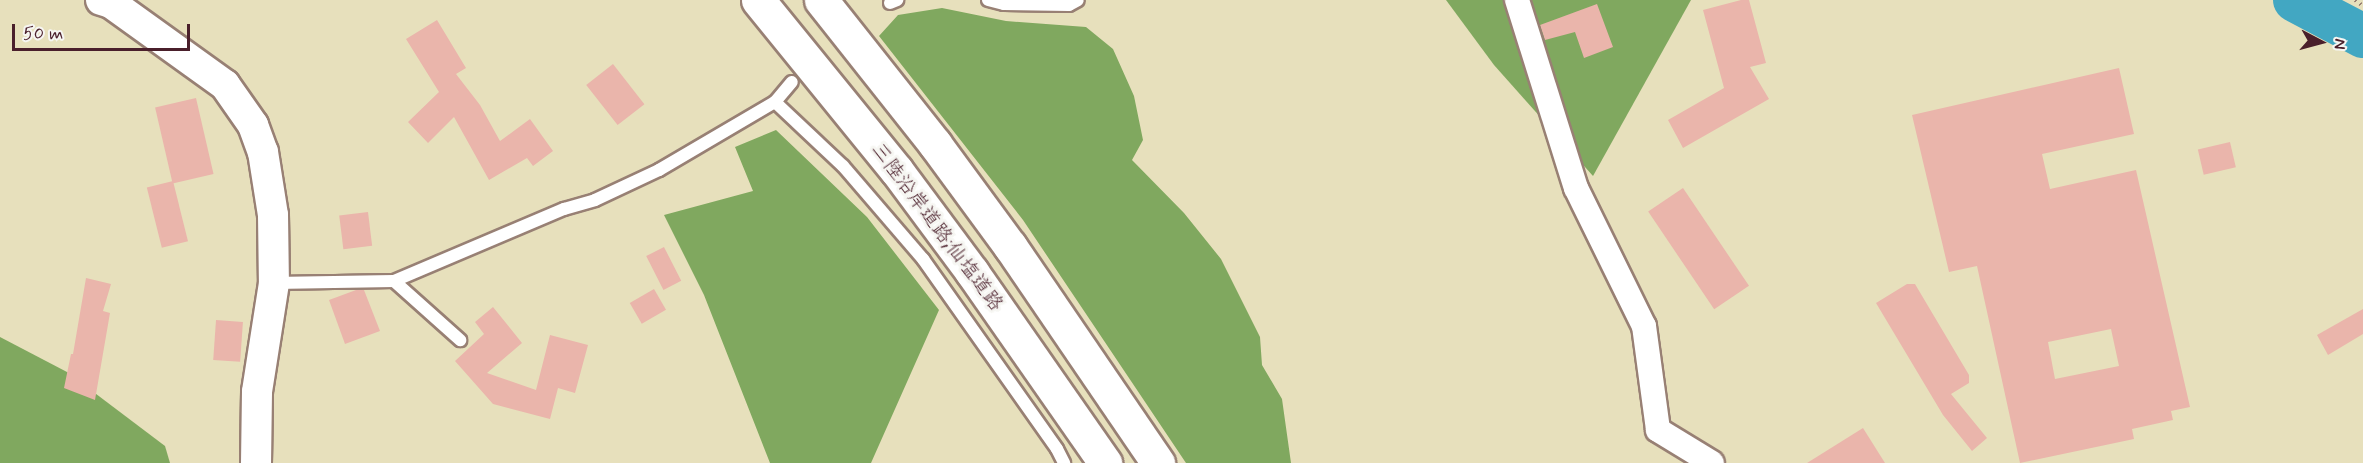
<!DOCTYPE html>
<meta charset="utf-8">
<style>
body{margin:0}
#map{position:relative;width:2363px;height:463px;overflow:hidden;background:#e7e0bc;font-family:Mynerve,"Klee One",sans-serif}
div>[style]{position:absolute}
.forest>*{inset:0;background:#80a85f}
.river>*{height:44px;margin:-22px;padding:0 22px;transform-origin:22px;border-radius:22px;background:#42a7c2}
.building>*{inset:0;background:#eab5ab;transform-origin:0 0}
.path>*{height:4px;margin-top:-2px;transform-origin:0;background:repeating-linear-gradient(90deg,#988074 0 1.5px,transparent 0 6px)}
.roads{filter:drop-shadow(2px 0 #988074) drop-shadow(-2px 0 #988074) drop-shadow(0 2px #988074) drop-shadow(0 -2px #988074)}
.service>*{height:12px;margin:-6px;padding:0 6px;transform-origin:6px;border-radius:6px;background:#fff}
.minor>*{height:24px;margin:-12px;padding:0 12px;transform-origin:12px;border-radius:12px;background:#fff}
.tertiary>*{height:30px;margin:-15px;padding:0 15px;transform-origin:15px;border-radius:15px;background:#fff}
.motorway>*{height:33px;margin:-16.5px;padding:0 16.5px;transform-origin:16.5px;border-radius:16.5px;background:#fff}
span{translate:-50% -50%;white-space:nowrap;text-align:center;line-height:1.15;-webkit-text-stroke:6px #f6f6f2;paint-order:stroke}
.street-label{font-size:20px;color:#4a1f2b}
.north{position:absolute;left:2291px;top:12px;width:60px;height:60px;-webkit-text-stroke:4px #f6f6f2;paint-order:stroke;rotate:96deg;font-size:16px;font-weight:700;line-height:24px;text-align:center;color:#4a1f2b}
.north::after{content:'';display:block;margin:auto;width:21px;height:27px;background:#4a1f2b;clip-path:polygon(50% 0,100% 100%,50% 72%,0 100%)}
.scale{position:absolute;left:12px;top:24px;width:178px;height:27px;box-sizing:border-box;border:3px solid #4a1f2b;border-top:0;padding-left:8px;font-size:18px;line-height:21px;white-space:nowrap;color:#4a1f2b;-webkit-text-stroke:4px #f6f6f2;paint-order:stroke}
</style>
<div id="map">
<div class="forest">
<i style="clip-path:polygon(1446px 0,1691px 0,1593px 176px,1494px 65px)"></i>
<i style="clip-path:polygon(942px 8px,1006px 21px,1086px 27px,1113px 49px,1134px 96px,1143px 140px,1132px 160px,1184px 213px,1221px 259px,1260px 337px,1262px 365px,1282px 399px,1291px 463px,1186px 463px,1023px 220px,879px 36px,898px 15px)"></i>
<i style="clip-path:polygon(776px 130px,867px 217px,939px 310px,871px 463px,770px 463px,704px 295px,664px 215px,753px 191px,735px 147px)"></i>
<i style="clip-path:polygon(0 337px,67px 372px,165px 446px,170px 463px,0 463px)"></i>
</div>
<div class="river">
<i style="left:2295px;top:0;width:77px;rotate:27.9deg"></i>
</div>
<div class="building">
<i style="clip-path:polygon(1741px 0,1749px 0,1766px 63px,1750px 67px,1769px 99px,1683px 148px,1668px 120px,1724px 88px,1703px 10px)"></i>
<i style="clip-path:polygon(1597px 4px,1613px 47px,1584px 58px,1575px 32px,1545px 40px,1540px 25px)"></i>
<i style="clip-path:polygon(437px 20px,466px 68px,456px 74px,480px 105px,500px 141px,530px 119px,553px 151px,533px 166px,527px 158px,489px 180px,454px 117px,428px 143px,408px 122px,439px 92px,406px 39px)"></i>
<i style="left:613px;top:64px;width:51px;height:34px;rotate:52deg"></i>
<i style="clip-path:polygon(evenodd,2119px 68px,2134px 134px,2042px 154px,2050px 189px,2136px 170px,2190px 407px,2171px 411px,2173px 420px,2132px 429px,2134px 439px,2020px 463px,1977px 266px,1949px 272px,1912px 115px,2119px 68px,2111px 329px,2119px 366px,2055px 379px,2048px 342px,2111px 329px)"></i>
<i style="left:196px;top:98px;width:78px;height:42px;rotate:77deg"></i>
<i style="left:2230px;top:142px;width:26px;height:33px;rotate:77deg"></i>
<i style="left:173px;top:181px;width:62px;height:27px;rotate:76deg"></i>
<i style="left:1683px;top:188px;width:118px;height:42px;rotate:56deg"></i>
<i style="left:368px;top:212px;width:34px;height:29px;rotate:83deg"></i>
<i style="left:664px;top:247px;width:38px;height:20px;rotate:63deg"></i>
<i style="clip-path:polygon(86px 278px,111px 284px,103px 311px,110px 313px,95px 400px,64px 388px,71px 354px,73px 354px)"></i>
<i style="clip-path:polygon(1907px 284px,1915px 284px,1969px 375px,1969px 383px,1951px 394px,1987px 438px,1972px 451px,1943px 415px,1876px 303px)"></i>
<i style="left:654px;top:289px;width:24px;height:28px;rotate:60deg"></i>
<i style="clip-path:polygon(356px 290px,364px 290px,380px 331px,345px 344px,329px 300px)"></i>
<i style="clip-path:polygon(493px 307px,522px 343px,487px 373px,536px 390px,550px 335px,588px 345px,575px 393px,558px 388px,550px 419px,493px 404px,455px 361px,484px 334px,475px 322px)"></i>
<i style="clip-path:polygon(2363px 309px,2363px 334px,2328px 355px,2317px 335px)"></i>
<i style="left:216px;top:320px;width:27px;height:40px;rotate:4deg"></i>
<i style="clip-path:polygon(1863px 428px,1885px 463px,1807px 463px)"></i>
</div>
<div class="path">
<i style="left:2355px;top:0;width:10px;rotate:37deg"></i>
</div>
<div class="roads">
<div class="service">
<i style="left:988px;top:0;width:16px;rotate:14deg"></i>
<i style="left:1004px;top:4px;width:65px;rotate:0.9deg"></i>
<i style="left:1069px;top:5px;width:10px;rotate:-29deg"></i>
<i style="left:890px;top:3px;width:8px;rotate:-23deg"></i>
<i style="left:775px;top:102px;width:93px;rotate:43.3deg"></i>
<i style="left:843px;top:166px;width:123px;rotate:49.3deg"></i>
<i style="left:923px;top:259px;width:232px;rotate:54.8deg"></i>
<i style="left:1057px;top:449px;width:16px;rotate:63deg"></i>
<i style="left:394px;top:281px;width:89px;rotate:41.8deg"></i>
<i style="left:274px;top:283px;width:120px;rotate:-1deg"></i>
<i style="left:394px;top:281px;width:185px;rotate:-23deg"></i>
<i style="left:564px;top:209px;width:32px;rotate:-16deg"></i>
<i style="left:595px;top:200px;width:71px;rotate:-25.1deg"></i>
<i style="left:659px;top:170px;width:134px;rotate:-30.4deg"></i>
<i style="left:775px;top:102px;width:26px;rotate:-50deg"></i>
</div>
<div class="minor">
<i style="left:1517px;top:0;width:197px;rotate:72.6deg"></i>
<i style="left:1576px;top:188px;width:154px;rotate:63.8deg"></i>
<i style="left:1644px;top:326px;width:105px;rotate:82.3deg"></i>
<i style="left:1658px;top:430px;width:63px;rotate:31.4deg"></i>
</div>
<div class="tertiary">
<i style="left:101px;top:0;width:10px;rotate:17deg"></i>
<i style="left:111px;top:3px;width:140px;rotate:35.7deg"></i>
<i style="left:225px;top:85px;width:49px;rotate:55deg"></i>
<i style="left:253px;top:125px;width:29px;rotate:70deg"></i>
<i style="left:263px;top:152px;width:64px;rotate:81deg"></i>
<i style="left:273px;top:215px;width:68px;rotate:89.2deg"></i>
<i style="left:274px;top:283px;width:110px;rotate:98.9deg"></i>
<i style="left:257px;top:392px;width:71px;rotate:90.8deg"></i>
</div>
<div class="motorway">
<i style="left:758px;top:0;width:220px;rotate:50.9deg"></i>
<i style="left:897px;top:171px;width:126px;rotate:53.4deg"></i>
<i style="left:972px;top:272px;width:233px;rotate:55.1deg"></i>
<i style="left:821px;top:0;width:184px;rotate:51.6deg"></i>
<i style="left:935px;top:144px;width:127px;rotate:53.7deg"></i>
<i style="left:1010px;top:246px;width:263px;rotate:55.7deg"></i>
</div>
</div>
<div class="street-label">
<span style="left:937px;top:227px;rotate:53deg">三陸沿岸道路;仙塩道路</span>
</div>
<div class="north">N</div>
<div class="scale">50 m</div>
</div>
